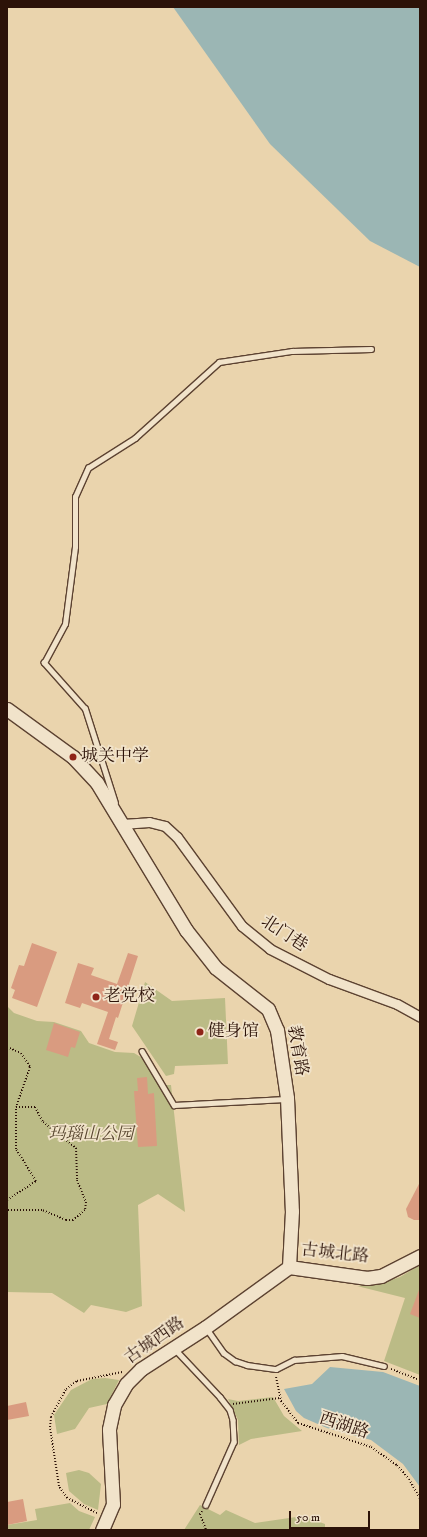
<!DOCTYPE html>
<meta charset="utf-8">
<style>
body{margin:0}
#map{position:relative;width:427px;height:1537px;overflow:hidden;background:#ead4ad;font-family:"IM FELL DW Pica","Noto Serif SC",serif}
div>[style]{position:absolute}
.green>*{inset:0;background:#bbbb86}
.water>*{inset:0;background:#9bb6b4}
.building>*{inset:0;background:#d99b80}
.path>*{height:2px;margin-top:-1px;transform-origin:0;background:repeating-linear-gradient(90deg,#2c1208 0 1px,transparent 0 3px)}
.roads{filter:drop-shadow(1px 0 #5c4231) drop-shadow(-1px 0 #5c4231) drop-shadow(0 1px #5c4231) drop-shadow(0 -1px #5c4231)}
.lane>*{height:4.5px;margin:-2.25px;padding:0 2.25px;transform-origin:2.25px;border-radius:2.25px;background:#f1e3ca}
.street>*{height:9px;margin:-4.5px;padding:0 4.5px;transform-origin:4.5px;border-radius:4.5px;background:#f1e3ca}
.secondary>*{height:13px;margin:-6.5px;padding:0 6.5px;transform-origin:6.5px;border-radius:6.5px;background:#f1e3ca}
.dots>*{width:11px;height:11px;translate:-50% -50%;box-sizing:border-box;border:2px solid #f1e3ca;border-radius:50%}
span{translate:-50% -50%;white-space:nowrap;text-align:center;line-height:1.15;-webkit-text-stroke:3.5px #f1e3ca;paint-order:stroke}
.poi-label{font-size:17px;color:#2c1208}
.left{translate:0 -50%;text-align:left}
.street-label{font-size:17px;color:#2c1208}
.park-label{font-size:17px;color:#57452e;font-style:italic}
.frame{position:absolute;inset:0;border:8px solid #2c1208;pointer-events:none}
.scale{position:absolute;left:289px;top:1511px;width:81px;height:18px;box-sizing:border-box;border:2px solid #2c1208;border-top:0;padding-left:5px;font-size:12px;line-height:14px;white-space:nowrap;color:#2c1208;-webkit-text-stroke:3px #f1e3ca;paint-order:stroke}
</style>
<div id="map">
<div class="green">
<i style="clip-path:polygon(145px 982px,172px 1001px,225px 998px,228px 1064px,175px 1066px,174px 1074px,166px 1076px,132px 1026px)"></i>
<i style="clip-path:polygon(7px 1006px,14px 1013px,37px 1021px,54px 1022px,81px 1031px,89px 1043px,115px 1052px,134px 1053px,144px 1059px,159px 1085px,171px 1085px,185px 1212px,158px 1194px,138px 1205px,142px 1306px,126px 1312px,91px 1305px,84px 1313px,52px 1293px,7px 1292px)"></i>
<i style="clip-path:polygon(420px 1265px,420px 1375px,384px 1361px,405px 1298px,357px 1286px,379px 1284px,400px 1277px)"></i>
<i style="clip-path:polygon(105px 1378px,119px 1380px,107px 1404px,89px 1408px,75px 1429px,57px 1434px,54px 1415px,71px 1390px,92px 1379px)"></i>
<i style="clip-path:polygon(273px 1397px,284px 1416px,302px 1431px,251px 1439px,239px 1445px,238px 1420px,228px 1399px,238px 1401px)"></i>
<i style="clip-path:polygon(79px 1470px,89px 1473px,101px 1484px,98px 1510px,84px 1504px,69px 1491px,66px 1473px)"></i>
<i style="clip-path:polygon(70px 1503px,79px 1511px,95px 1517px,89px 1530px,7px 1530px,7px 1525px,37px 1520px,35px 1509px)"></i>
<i style="clip-path:polygon(200px 1505px,220px 1515px,226px 1510px,255px 1523px,303px 1516px,325px 1524px,325px 1530px,184px 1530px)"></i>
</div>
<div class="water">
<i style="clip-path:polygon(173px 7px,420px 7px,420px 267px,370px 241px,270px 144px)"></i>
<i style="clip-path:polygon(330px 1367px,383px 1372px,420px 1386px,420px 1487px,403px 1464px,371px 1440px,327px 1428px,304px 1418px,296px 1411px,284px 1389px,312px 1384px)"></i>
</div>
<div class="building">
<i style="clip-path:polygon(32px 943px,57px 952px,37px 1007px,12px 998px,15px 990px,11px 988px,19px 965px,24px 966px)"></i>
<i style="clip-path:polygon(128px 953px,138px 956px,118px 1018px,116px 1017px,109px 1039px,118px 1042px,115px 1050px,97px 1044px,108px 1012px,82px 1003px,80px 1008px,65px 1003px,78px 963px,94px 968px,91px 975px,117px 984px)"></i>
<i style="clip-path:polygon(54px 1023px,80px 1032px,75px 1048px,71px 1047px,68px 1057px,46px 1050px)"></i>
<i style="clip-path:polygon(147px 1077px,148px 1094px,154px 1093px,157px 1146px,138px 1147px,134px 1091px,138px 1091px,137px 1078px)"></i>
<i style="clip-path:polygon(420px 1182px,420px 1220px,414px 1220px,408px 1217px,406px 1209px)"></i>
<i style="clip-path:polygon(419px 1290px,420px 1290px,420px 1318px,410px 1314px)"></i>
<i style="clip-path:polygon(26px 1402px,29px 1416px,7px 1420px,7px 1406px)"></i>
<i style="clip-path:polygon(23px 1499px,27px 1521px,7px 1525px,7px 1502px)"></i>
</div>
<div class="path">
<i style="left:7px;top:1047px;width:15px;rotate:23deg"></i>
<i style="left:21px;top:1053px;width:17px;rotate:57deg"></i>
<i style="left:30px;top:1067px;width:42px;rotate:109.3deg"></i>
<i style="left:16px;top:1107px;width:19px"></i>
<i style="left:35px;top:1107px;width:17px;rotate:62deg"></i>
<i style="left:43px;top:1122px;width:42px;rotate:38.2deg"></i>
<i style="left:76px;top:1148px;width:32px;rotate:88deg"></i>
<i style="left:77px;top:1180px;width:24px;rotate:68deg"></i>
<i style="left:86px;top:1202px;width:8px;rotate:97deg"></i>
<i style="left:85px;top:1210px;width:16px;rotate:140deg"></i>
<i style="left:73px;top:1220px;width:7px;rotate:180deg"></i>
<i style="left:66px;top:1220px;width:26px;rotate:-157deg"></i>
<i style="left:42px;top:1210px;width:35px;rotate:180deg"></i>
<i style="left:7px;top:1200px;width:35px;rotate:-33deg"></i>
<i style="left:36px;top:1181px;width:38px;rotate:-122deg"></i>
<i style="left:16px;top:1149px;width:42px;rotate:-90deg"></i>
<i style="left:391px;top:1369px;width:31px;rotate:21deg"></i>
<i style="left:276px;top:1377px;width:25px;rotate:78deg"></i>
<i style="left:281px;top:1401px;width:28px;rotate:52deg"></i>
<i style="left:298px;top:1423px;width:77px;rotate:18.2deg"></i>
<i style="left:371px;top:1447px;width:32px;rotate:35deg"></i>
<i style="left:397px;top:1465px;width:18px;rotate:49deg"></i>
<i style="left:409px;top:1479px;width:23px;rotate:61deg"></i>
<i style="left:233px;top:1404px;width:47px;rotate:-7.3deg"></i>
<i style="left:202px;top:1511px;width:4px;rotate:124deg"></i>
<i style="left:200px;top:1514px;width:17px;rotate:69deg"></i>
<i style="left:97px;top:1513px;width:34px;rotate:-153deg"></i>
<i style="left:67px;top:1498px;width:14px;rotate:-124deg"></i>
<i style="left:59px;top:1486px;width:60px;rotate:-98.7deg"></i>
<i style="left:50px;top:1427px;width:10px;rotate:-84deg"></i>
<i style="left:51px;top:1417px;width:32px;rotate:-62deg"></i>
<i style="left:66px;top:1389px;width:14px;rotate:-36deg"></i>
<i style="left:77px;top:1381px;width:46px;rotate:-11.3deg"></i>
</div>
<div class="roads">
<div class="lane">
<i style="left:115px;top:803px;width:99px;rotate:-107.7deg"></i>
<i style="left:85px;top:709px;width:62px;rotate:-131.7deg"></i>
<i style="left:44px;top:663px;width:44px;rotate:-61.7deg"></i>
<i style="left:65px;top:624px;width:78px;rotate:-82.6deg"></i>
<i style="left:75px;top:547px;width:50px;rotate:-90deg"></i>
<i style="left:75px;top:497px;width:32px;rotate:-66deg"></i>
<i style="left:88px;top:468px;width:56px;rotate:-32.6deg"></i>
<i style="left:135px;top:438px;width:113px;rotate:-42.1deg"></i>
<i style="left:219px;top:362px;width:74px;rotate:-8.6deg"></i>
<i style="left:292px;top:351px;width:79px;rotate:-1.5deg"></i>
<i style="left:142px;top:1051px;width:63px;rotate:59.3deg"></i>
<i style="left:174px;top:1105px;width:111px;rotate:-3.1deg"></i>
<i style="left:207px;top:1329px;width:29px;rotate:55deg"></i>
<i style="left:224px;top:1353px;width:14px;rotate:36deg"></i>
<i style="left:235px;top:1361px;width:13px;rotate:18deg"></i>
<i style="left:247px;top:1365px;width:29px;rotate:8deg"></i>
<i style="left:276px;top:1369px;width:20px;rotate:-27deg"></i>
<i style="left:294px;top:1360px;width:48px;rotate:-4.8deg"></i>
<i style="left:342px;top:1356px;width:43px;rotate:13.4deg"></i>
<i style="left:175px;top:1349px;width:66px;rotate:46.8deg"></i>
<i style="left:220px;top:1397px;width:16px;rotate:52deg"></i>
<i style="left:230px;top:1410px;width:10px;rotate:73deg"></i>
<i style="left:233px;top:1420px;width:22px;rotate:87deg"></i>
<i style="left:234px;top:1442px;width:69px;rotate:114deg"></i>
</div>
<div class="street">
<i style="left:122px;top:824px;width:27px;rotate:-4deg"></i>
<i style="left:149px;top:822px;width:16px;rotate:14deg"></i>
<i style="left:165px;top:826px;width:16px;rotate:43deg"></i>
<i style="left:177px;top:837px;width:110px;rotate:53.9deg"></i>
<i style="left:242px;top:926px;width:36px;rotate:39deg"></i>
<i style="left:270px;top:949px;width:66px;rotate:27deg"></i>
<i style="left:329px;top:979px;width:72px;rotate:20.2deg"></i>
<i style="left:397px;top:1004px;width:26px;rotate:29deg"></i>
</div>
<div class="secondary">
<i style="left:7px;top:709px;width:82px;rotate:36deg"></i>
<i style="left:73px;top:757px;width:35px;rotate:47deg"></i>
<i style="left:97px;top:783px;width:172px;rotate:58.8deg"></i>
<i style="left:186px;top:930px;width:48px;rotate:51.7deg"></i>
<i style="left:216px;top:968px;width:66px;rotate:38.3deg"></i>
<i style="left:268px;top:1009px;width:23px;rotate:67deg"></i>
<i style="left:277px;top:1030px;width:69px;rotate:81.6deg"></i>
<i style="left:287px;top:1098px;width:113px;rotate:87.5deg"></i>
<i style="left:292px;top:1211px;width:56px;rotate:93.1deg"></i>
<i style="left:289px;top:1267px;width:79px;rotate:8deg"></i>
<i style="left:367px;top:1278px;width:14px;rotate:-8deg"></i>
<i style="left:381px;top:1276px;width:44px;rotate:-27.1deg"></i>
<i style="left:102px;top:1530px;width:28px;rotate:-67deg"></i>
<i style="left:113px;top:1504px;width:75px;rotate:-93.1deg"></i>
<i style="left:109px;top:1429px;width:25px;rotate:-78deg"></i>
<i style="left:114px;top:1405px;width:24px;rotate:-60deg"></i>
<i style="left:126px;top:1384px;width:21px;rotate:-45deg"></i>
<i style="left:141px;top:1369px;width:77px;rotate:-32.9deg"></i>
<i style="left:206px;top:1327px;width:102px;rotate:-35.9deg"></i>
</div>
</div>
<div class="dots">
<i style="left:73px;top:757px;background:#8f2418"></i>
<i style="left:96px;top:997px;background:#8f2418"></i>
<i style="left:200px;top:1032px;background:#8f2418"></i>
</div>
<div class="poi-label">
<span class="left" style="left:81px;top:757px">城关中学</span>
<span class="left" style="left:104px;top:997px">老党校</span>
<span class="left" style="left:208px;top:1032px">健身馆</span>
</div>
<div class="street-label">
<span style="left:284px;top:934px;rotate:33deg">北门巷</span>
<span style="left:297px;top:1051px;rotate:80deg">教育路</span>
<span style="left:335px;top:1254px;rotate:6deg">古城北路</span>
<span style="left:155px;top:1341px;rotate:-35deg">古城西路</span>
<span style="left:344px;top:1426px;rotate:18deg">西湖路</span>
</div>
<div class="park-label">
<span style="left:91px;top:1135px">玛瑙山公园</span>
</div>
<div class="frame"></div>
<div class="scale">50 m</div>
</div>
